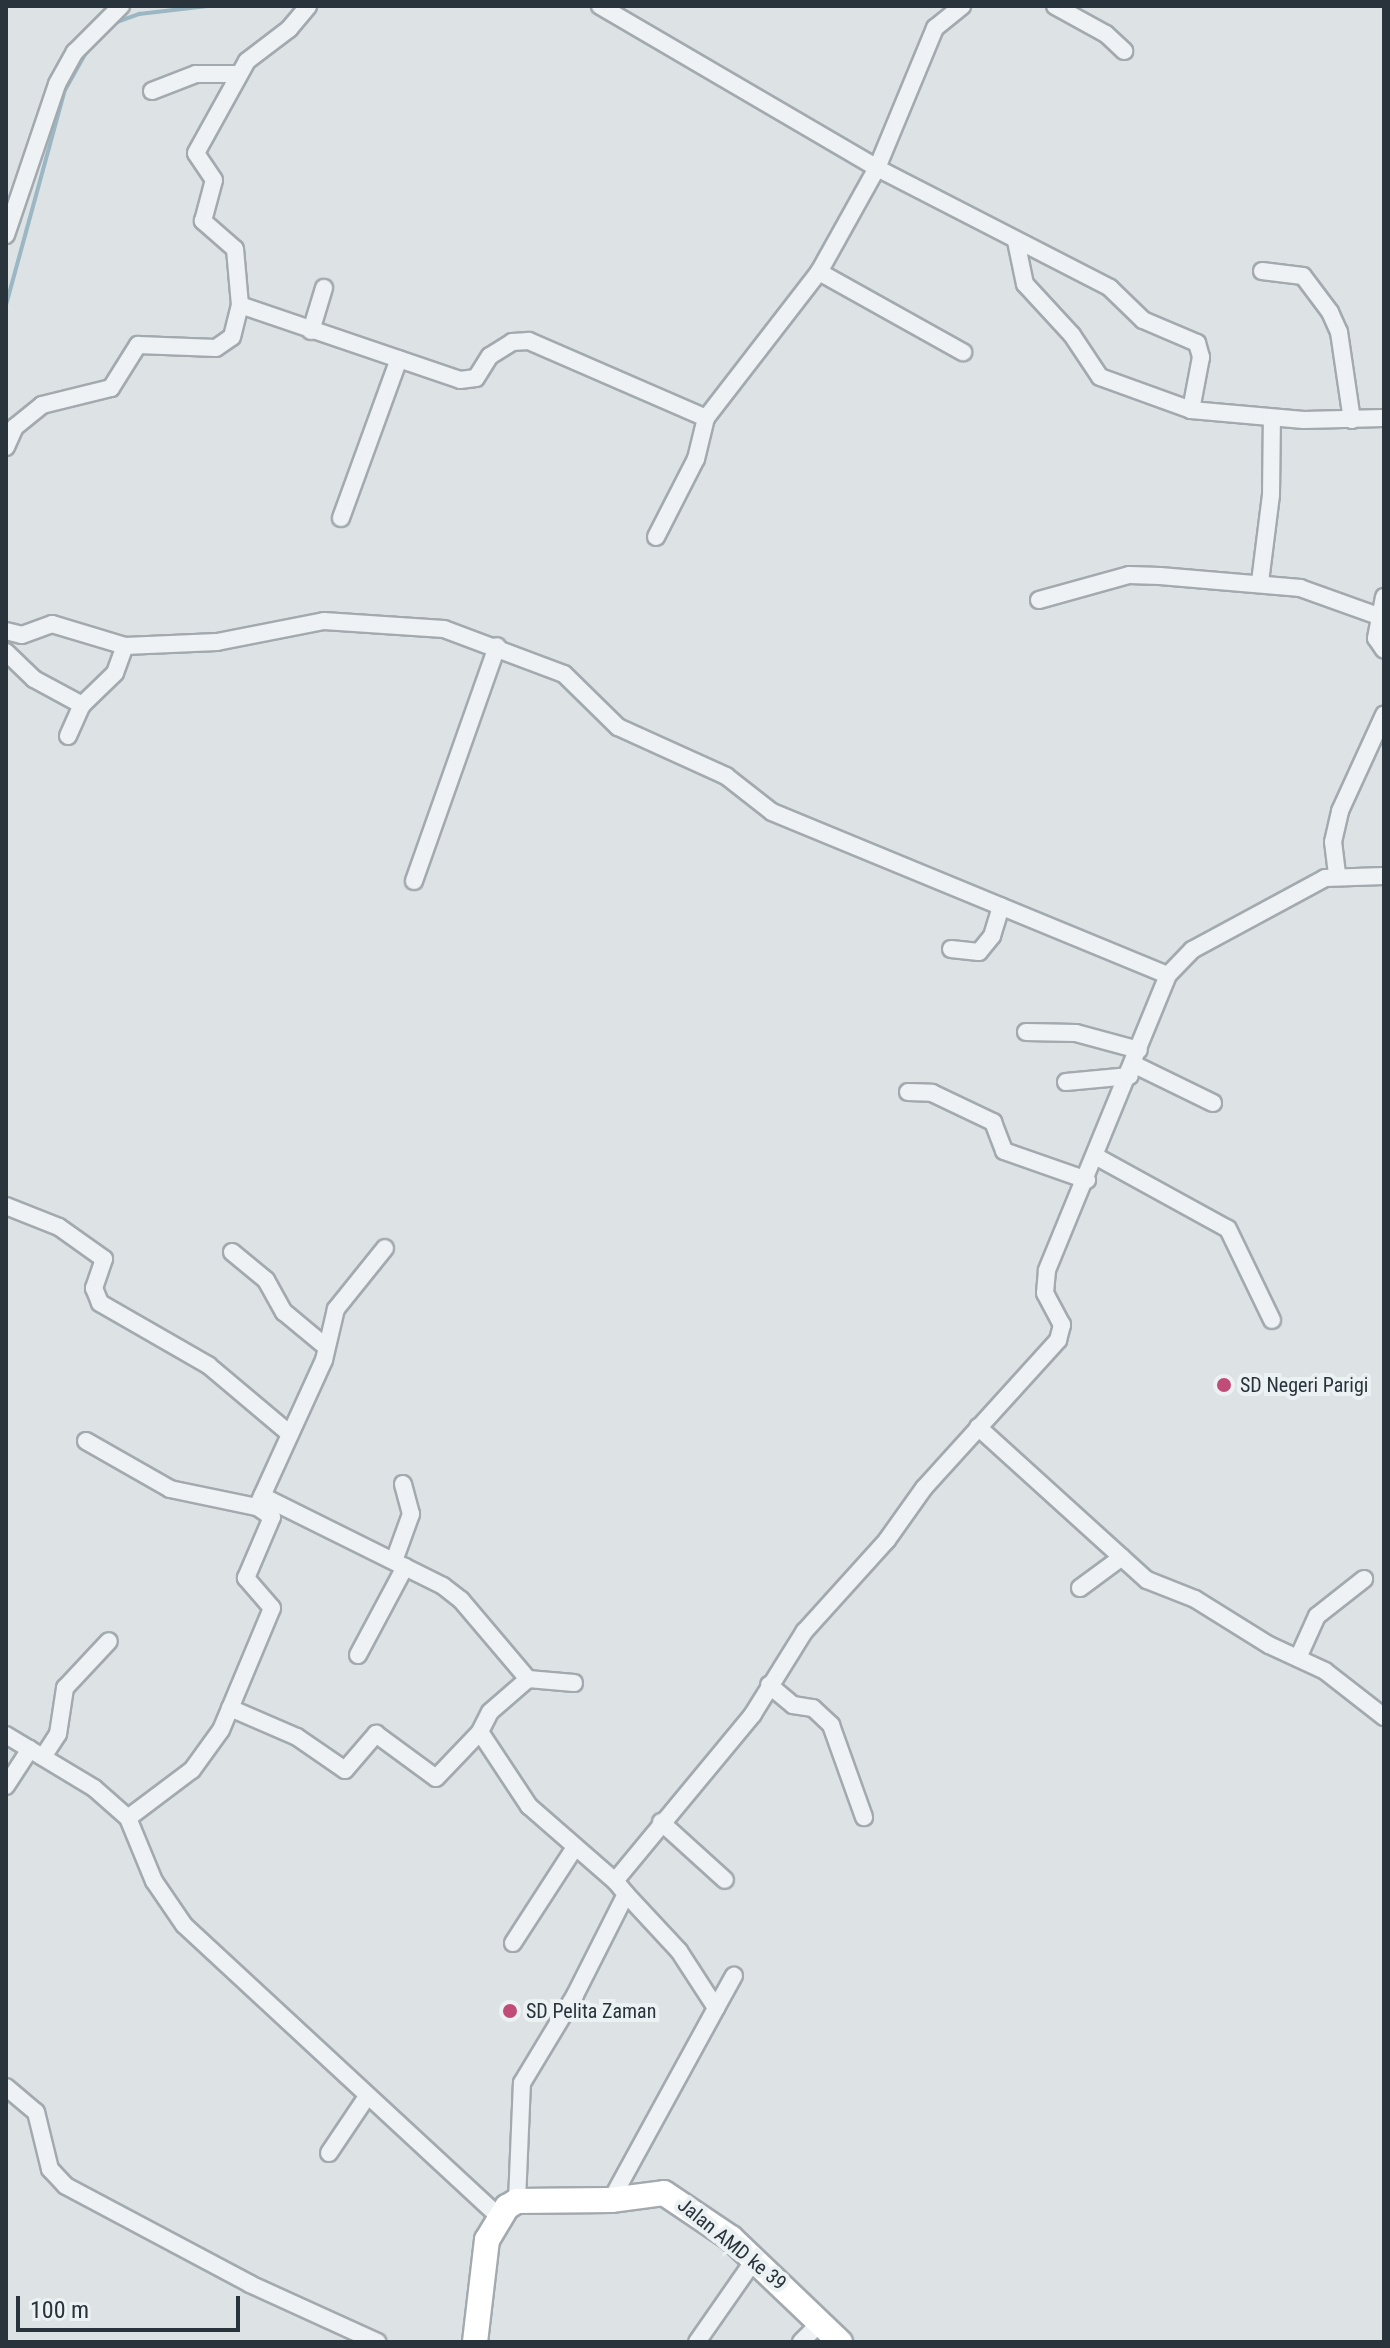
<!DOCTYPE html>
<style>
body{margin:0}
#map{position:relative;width:1390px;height:2348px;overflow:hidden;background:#dde2e5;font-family:"Roboto Condensed",sans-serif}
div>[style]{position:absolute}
.stream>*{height:4px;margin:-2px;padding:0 2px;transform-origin:2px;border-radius:2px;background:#9bb7c3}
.roads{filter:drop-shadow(2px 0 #a3aaaf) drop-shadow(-2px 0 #a3aaaf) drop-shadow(0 2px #a3aaaf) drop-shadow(0 -2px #a3aaaf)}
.street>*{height:16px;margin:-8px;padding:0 8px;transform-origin:8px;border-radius:8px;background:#eff2f4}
.secondary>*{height:24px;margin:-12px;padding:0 12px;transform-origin:12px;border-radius:12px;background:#fff}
.dots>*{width:22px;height:22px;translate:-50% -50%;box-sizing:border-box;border:4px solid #ecf1f3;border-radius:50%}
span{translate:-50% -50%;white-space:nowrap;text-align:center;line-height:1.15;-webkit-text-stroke:8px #ecf1f3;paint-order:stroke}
.poi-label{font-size:20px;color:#28333b}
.left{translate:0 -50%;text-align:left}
.street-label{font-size:20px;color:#28333b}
.frame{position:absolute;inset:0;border:8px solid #28333b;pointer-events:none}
.scale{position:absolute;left:16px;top:2296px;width:224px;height:36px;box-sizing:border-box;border:4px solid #28333b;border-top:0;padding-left:10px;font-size:24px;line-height:28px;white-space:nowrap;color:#28333b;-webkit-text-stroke:6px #ecf1f3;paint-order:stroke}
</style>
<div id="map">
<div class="stream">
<i style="left:114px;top:23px;width:27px;rotate:-20deg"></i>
<i style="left:139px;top:14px;width:69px;rotate:-6.6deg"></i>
<i style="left:6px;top:305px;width:223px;rotate:-74.7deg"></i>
<i style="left:65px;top:90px;width:47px;rotate:-60.7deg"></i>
</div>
<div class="roads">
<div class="street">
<i style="left:600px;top:6px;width:321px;rotate:30.3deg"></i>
<i style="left:877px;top:168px;width:262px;rotate:27.2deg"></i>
<i style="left:1110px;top:288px;width:46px;rotate:44.1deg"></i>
<i style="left:1143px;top:320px;width:59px;rotate:23.1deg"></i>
<i style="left:1197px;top:343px;width:15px;rotate:74deg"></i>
<i style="left:1201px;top:357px;width:54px;rotate:100.7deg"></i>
<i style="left:1191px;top:410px;width:113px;rotate:5.1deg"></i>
<i style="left:1304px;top:420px;width:80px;rotate:-1.4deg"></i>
<i style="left:1055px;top:6px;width:58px;rotate:28.8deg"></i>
<i style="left:1106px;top:34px;width:25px;rotate:43deg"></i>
<i style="left:152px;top:91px;width:47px;rotate:-21.1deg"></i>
<i style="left:196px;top:74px;width:42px"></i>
<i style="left:6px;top:235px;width:159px;rotate:-71.3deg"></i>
<i style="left:57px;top:84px;width:37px;rotate:-61deg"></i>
<i style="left:75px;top:52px;width:65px;rotate:-45deg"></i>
<i style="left:1016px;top:241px;width:44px;rotate:78.2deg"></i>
<i style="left:1025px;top:284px;width:69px;rotate:47.3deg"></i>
<i style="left:1072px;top:335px;width:50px;rotate:56.3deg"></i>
<i style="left:1100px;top:377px;width:97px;rotate:19.9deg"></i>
<i style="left:1262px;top:271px;width:41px;rotate:7deg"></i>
<i style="left:1303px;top:276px;width:45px;rotate:53.1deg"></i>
<i style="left:1330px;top:312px;width:22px;rotate:66deg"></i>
<i style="left:1339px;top:332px;width:89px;rotate:81.6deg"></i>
<i style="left:819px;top:272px;width:165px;rotate:29.1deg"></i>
<i style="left:240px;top:305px;width:56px;rotate:-95.1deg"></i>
<i style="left:235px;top:249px;width:43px;rotate:-138.8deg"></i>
<i style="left:203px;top:221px;width:42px;rotate:-75deg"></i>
<i style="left:214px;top:180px;width:32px;rotate:-124deg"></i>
<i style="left:196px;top:153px;width:105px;rotate:-61deg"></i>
<i style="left:247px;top:61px;width:53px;rotate:-37.3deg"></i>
<i style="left:289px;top:29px;width:30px;rotate:-50deg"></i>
<i style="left:311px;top:331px;width:45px;rotate:-73.2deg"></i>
<i style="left:6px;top:447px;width:22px;rotate:-66deg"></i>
<i style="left:15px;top:427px;width:35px;rotate:-39deg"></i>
<i style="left:42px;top:405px;width:71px;rotate:-13.8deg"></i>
<i style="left:111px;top:388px;width:51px;rotate:-57.9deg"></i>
<i style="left:138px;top:345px;width:78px;rotate:2.2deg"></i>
<i style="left:216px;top:348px;width:19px;rotate:-35deg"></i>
<i style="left:232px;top:337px;width:33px;rotate:-76deg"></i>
<i style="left:240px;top:305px;width:232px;rotate:18.8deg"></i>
<i style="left:460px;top:380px;width:16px;rotate:-7deg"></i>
<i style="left:476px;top:378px;width:26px;rotate:-58deg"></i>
<i style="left:490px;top:356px;width:26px;rotate:-32deg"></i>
<i style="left:512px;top:342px;width:17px;rotate:-3deg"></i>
<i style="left:529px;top:341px;width:193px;rotate:23.5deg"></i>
<i style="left:706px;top:418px;width:185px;rotate:-52.3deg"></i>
<i style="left:819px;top:272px;width:119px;rotate:-60.9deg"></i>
<i style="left:877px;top:168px;width:152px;rotate:-67.5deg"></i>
<i style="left:935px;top:28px;width:35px;rotate:-39deg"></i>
<i style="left:341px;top:518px;width:169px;rotate:-70deg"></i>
<i style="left:656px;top:537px;width:88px;rotate:-62.9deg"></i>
<i style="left:696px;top:459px;width:42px;rotate:-76.3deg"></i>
<i style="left:1260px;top:582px;width:88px;rotate:-82.8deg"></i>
<i style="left:1271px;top:495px;width:77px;rotate:-89.3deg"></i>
<i style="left:1384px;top:597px;width:42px;rotate:101deg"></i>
<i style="left:1376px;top:638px;width:14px;rotate:56deg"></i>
<i style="left:1039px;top:600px;width:93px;rotate:-15.5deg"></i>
<i style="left:1129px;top:575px;width:31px;rotate:2deg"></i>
<i style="left:1160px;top:576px;width:141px;rotate:4.9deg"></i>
<i style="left:1300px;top:588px;width:83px;rotate:19.7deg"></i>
<i style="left:6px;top:631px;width:16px;rotate:14deg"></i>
<i style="left:22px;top:635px;width:32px;rotate:-20deg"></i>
<i style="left:52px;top:624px;width:76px;rotate:16.8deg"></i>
<i style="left:125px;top:646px;width:92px;rotate:-2.5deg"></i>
<i style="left:217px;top:642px;width:109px;rotate:-11.1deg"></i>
<i style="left:324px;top:621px;width:120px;rotate:3.8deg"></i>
<i style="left:444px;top:629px;width:128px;rotate:20.6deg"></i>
<i style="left:564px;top:674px;width:76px;rotate:44.5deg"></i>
<i style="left:618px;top:727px;width:119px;rotate:24.4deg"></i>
<i style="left:726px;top:776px;width:58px;rotate:38deg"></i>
<i style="left:772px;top:812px;width:428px;rotate:22.4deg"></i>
<i style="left:6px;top:652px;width:39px;rotate:44deg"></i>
<i style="left:34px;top:679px;width:55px;rotate:28.4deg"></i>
<i style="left:68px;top:736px;width:34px;rotate:-66deg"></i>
<i style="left:82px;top:705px;width:46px;rotate:-44.1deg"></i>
<i style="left:115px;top:673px;width:29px;rotate:-70deg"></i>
<i style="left:1337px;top:874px;width:32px;rotate:-97deg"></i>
<i style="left:1333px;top:842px;width:32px;rotate:-77deg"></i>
<i style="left:1340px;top:811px;width:106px;rotate:-65.4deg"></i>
<i style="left:414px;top:881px;width:249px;rotate:-70.5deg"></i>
<i style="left:951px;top:949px;width:28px;rotate:6deg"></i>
<i style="left:979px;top:952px;width:21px;rotate:-51deg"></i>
<i style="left:992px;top:936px;width:31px;rotate:-73deg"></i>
<i style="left:1026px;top:1032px;width:50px;rotate:1.1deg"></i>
<i style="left:1076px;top:1033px;width:65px;rotate:15.1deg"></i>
<i style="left:1133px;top:1064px;width:89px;rotate:26deg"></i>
<i style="left:1066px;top:1082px;width:64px;rotate:-5.4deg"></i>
<i style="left:908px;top:1092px;width:24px;rotate:2deg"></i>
<i style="left:932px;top:1093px;width:68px;rotate:25.4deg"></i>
<i style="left:993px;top:1122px;width:31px;rotate:69deg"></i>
<i style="left:1004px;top:1151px;width:88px;rotate:19.3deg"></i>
<i style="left:1097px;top:1157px;width:149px;rotate:28.8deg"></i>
<i style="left:1228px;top:1229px;width:101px;rotate:64.2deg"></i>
<i style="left:6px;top:1206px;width:57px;rotate:21.6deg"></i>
<i style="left:59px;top:1227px;width:55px;rotate:35.4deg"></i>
<i style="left:104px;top:1259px;width:31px;rotate:109deg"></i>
<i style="left:94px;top:1288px;width:16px;rotate:68deg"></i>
<i style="left:100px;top:1303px;width:125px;rotate:29.9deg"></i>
<i style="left:208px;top:1365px;width:107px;rotate:40.1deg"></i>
<i style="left:232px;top:1252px;width:44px;rotate:39.5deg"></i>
<i style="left:266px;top:1280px;width:37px;rotate:61deg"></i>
<i style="left:284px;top:1312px;width:55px;rotate:39.8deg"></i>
<i style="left:978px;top:1427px;width:228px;rotate:42.2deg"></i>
<i style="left:1147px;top:1580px;width:52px;rotate:21.6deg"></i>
<i style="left:1195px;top:1599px;width:87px;rotate:31.9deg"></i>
<i style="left:1269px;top:1645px;width:62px;rotate:24.9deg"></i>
<i style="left:1325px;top:1671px;width:75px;rotate:37.9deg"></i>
<i style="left:86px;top:1441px;width:97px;rotate:29.7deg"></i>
<i style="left:170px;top:1489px;width:89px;rotate:11.7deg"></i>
<i style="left:262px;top:1496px;width:202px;rotate:26.4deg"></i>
<i style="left:443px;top:1586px;width:23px;rotate:38deg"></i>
<i style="left:461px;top:1600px;width:104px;rotate:49.7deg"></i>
<i style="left:394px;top:1561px;width:50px;rotate:-70.1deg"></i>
<i style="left:411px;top:1514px;width:31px;rotate:-105deg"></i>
<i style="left:1080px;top:1588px;width:52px;rotate:-36.4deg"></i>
<i style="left:358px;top:1655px;width:100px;rotate:-61.9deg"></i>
<i style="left:1298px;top:1658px;width:46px;rotate:-65.7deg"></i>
<i style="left:1317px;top:1616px;width:60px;rotate:-38.2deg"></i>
<i style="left:574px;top:1683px;width:46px;rotate:-175deg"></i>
<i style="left:528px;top:1679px;width:50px;rotate:139deg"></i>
<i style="left:490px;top:1712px;width:22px;rotate:117deg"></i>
<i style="left:480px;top:1732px;width:89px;rotate:56.5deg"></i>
<i style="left:529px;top:1806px;width:114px;rotate:41.1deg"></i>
<i style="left:769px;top:1685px;width:31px;rotate:40deg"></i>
<i style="left:793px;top:1705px;width:20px;rotate:9deg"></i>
<i style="left:813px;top:1708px;width:25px;rotate:43deg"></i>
<i style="left:831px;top:1725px;width:98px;rotate:70.3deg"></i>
<i style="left:230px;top:1708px;width:73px;rotate:23.4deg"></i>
<i style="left:297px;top:1737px;width:58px;rotate:34.5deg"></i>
<i style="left:345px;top:1770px;width:48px;rotate:-49.3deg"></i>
<i style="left:376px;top:1734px;width:74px;rotate:36.3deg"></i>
<i style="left:436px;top:1778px;width:64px;rotate:-46.3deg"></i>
<i style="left:6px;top:1735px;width:103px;rotate:31.1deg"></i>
<i style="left:94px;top:1788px;width:45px;rotate:41.4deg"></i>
<i style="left:128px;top:1818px;width:68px;rotate:67.6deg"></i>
<i style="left:154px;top:1881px;width:53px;rotate:55.7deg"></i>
<i style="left:184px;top:1925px;width:430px;rotate:42.8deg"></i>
<i style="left:43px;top:1757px;width:27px;rotate:-57deg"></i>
<i style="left:58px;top:1734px;width:47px;rotate:-81.3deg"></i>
<i style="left:65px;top:1688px;width:64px;rotate:-46.9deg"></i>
<i style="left:6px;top:1786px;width:44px;rotate:-57deg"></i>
<i style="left:128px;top:1818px;width:80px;rotate:-36.9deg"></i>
<i style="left:192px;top:1770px;width:49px;rotate:-54.1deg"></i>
<i style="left:221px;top:1730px;width:132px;rotate:-67.3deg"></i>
<i style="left:272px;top:1608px;width:40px;rotate:-131deg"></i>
<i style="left:246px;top:1578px;width:66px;rotate:-66.9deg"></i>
<i style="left:272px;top:1517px;width:18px;rotate:-146deg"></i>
<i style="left:257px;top:1507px;width:162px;rotate:-65.5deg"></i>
<i style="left:324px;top:1360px;width:52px;rotate:-76.8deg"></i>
<i style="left:336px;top:1309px;width:78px;rotate:-51.2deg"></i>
<i style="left:661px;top:1822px;width:86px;rotate:42.2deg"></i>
<i style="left:513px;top:1943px;width:114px;rotate:-57.1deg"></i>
<i style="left:716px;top:2008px;width:37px;rotate:-61deg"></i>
<i style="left:6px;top:2087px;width:39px;rotate:40deg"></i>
<i style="left:36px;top:2112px;width:59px;rotate:76.2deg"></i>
<i style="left:50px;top:2169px;width:23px;rotate:47deg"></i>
<i style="left:66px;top:2186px;width:208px;rotate:28deg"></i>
<i style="left:250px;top:2284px;width:140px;rotate:24.5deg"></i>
<i style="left:329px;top:2153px;width:66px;rotate:-56.1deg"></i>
<i style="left:611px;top:2200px;width:219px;rotate:-61.3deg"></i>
<i style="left:716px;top:2008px;width:68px;rotate:-123deg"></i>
<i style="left:679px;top:1951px;width:78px;rotate:-132.9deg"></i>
<i style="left:517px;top:2201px;width:118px;rotate:-87.6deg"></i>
<i style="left:522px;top:2083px;width:103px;rotate:-58.9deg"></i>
<i style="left:575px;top:1995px;width:113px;rotate:-63.2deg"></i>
<i style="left:626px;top:1894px;width:17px;rotate:-130deg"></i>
<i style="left:615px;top:1881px;width:217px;rotate:-50.4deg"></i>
<i style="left:753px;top:1714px;width:97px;rotate:-58.1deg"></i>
<i style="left:804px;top:1632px;width:124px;rotate:-47.9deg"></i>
<i style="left:887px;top:1540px;width:64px;rotate:-54.6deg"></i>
<i style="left:924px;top:1488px;width:200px;rotate:-47.8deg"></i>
<i style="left:1058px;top:1340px;width:16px;rotate:-75deg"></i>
<i style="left:1062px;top:1325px;width:36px;rotate:-118deg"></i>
<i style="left:1045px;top:1293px;width:23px;rotate:-85deg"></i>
<i style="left:1047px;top:1270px;width:319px;rotate:-67.7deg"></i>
<i style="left:1168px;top:975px;width:35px;rotate:-46deg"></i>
<i style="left:1192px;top:950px;width:151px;rotate:-28.4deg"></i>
<i style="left:1325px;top:878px;width:59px;rotate:-1.9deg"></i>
<i style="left:697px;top:2342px;width:101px;rotate:-55.1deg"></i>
<i style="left:801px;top:2342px;width:28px;rotate:-45deg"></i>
</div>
<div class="secondary">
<i style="left:475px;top:2342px;width:103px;rotate:-83.3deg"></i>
<i style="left:487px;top:2240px;width:39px;rotate:-59deg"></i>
<i style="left:507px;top:2207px;width:12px;rotate:-31deg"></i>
<i style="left:517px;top:2201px;width:94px;rotate:-0.6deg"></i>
<i style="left:611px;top:2200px;width:53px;rotate:-7.5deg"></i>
<i style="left:664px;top:2193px;width:81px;rotate:33.9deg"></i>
<i style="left:731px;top:2238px;width:151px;rotate:43.7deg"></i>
</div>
</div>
<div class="dots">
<i style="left:1224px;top:1385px;background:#c04c78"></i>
<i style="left:510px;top:2011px;background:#c04c78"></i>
</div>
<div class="poi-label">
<span class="left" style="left:1240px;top:1385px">SD Negeri Parigi</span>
<span class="left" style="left:526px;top:2011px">SD Pelita Zaman</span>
</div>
<div class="street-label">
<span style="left:732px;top:2244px;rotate:39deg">Jalan AMD ke 39</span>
</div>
<div class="frame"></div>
<div class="scale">100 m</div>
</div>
